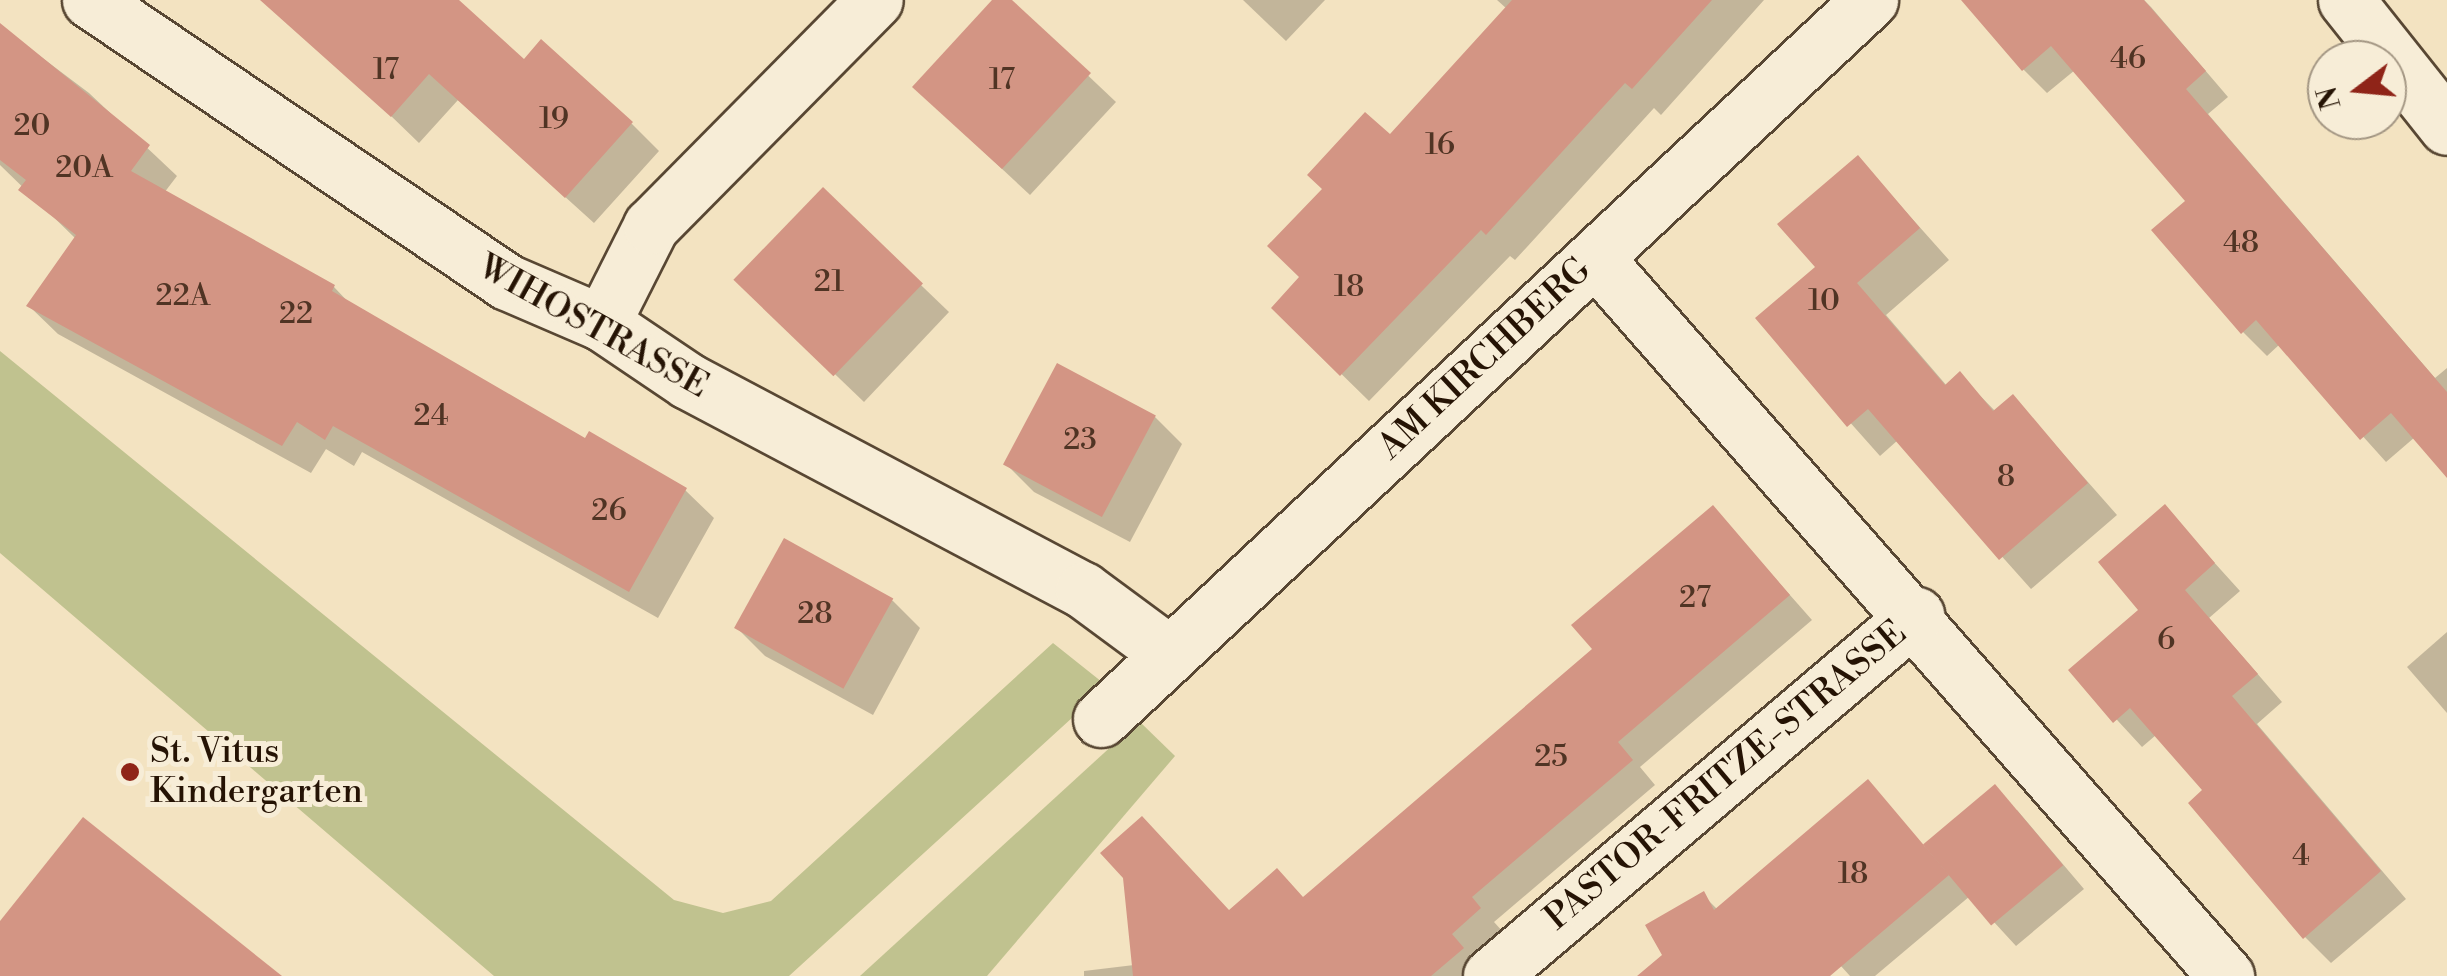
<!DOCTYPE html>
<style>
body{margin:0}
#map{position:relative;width:2447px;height:976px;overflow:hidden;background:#f3e3c1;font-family:"Libre Bodoni",serif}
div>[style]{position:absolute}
.green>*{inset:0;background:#c0c28f}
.shadow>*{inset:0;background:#0003}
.building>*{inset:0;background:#d39584;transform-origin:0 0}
.roads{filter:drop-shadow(2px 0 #584733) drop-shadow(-2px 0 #584733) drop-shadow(0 2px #584733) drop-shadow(0 -2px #584733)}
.minor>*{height:55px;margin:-27.5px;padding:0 27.5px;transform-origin:27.5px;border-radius:27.5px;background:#f7edd7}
.dots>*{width:28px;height:28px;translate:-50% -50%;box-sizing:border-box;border:5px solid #f7edd7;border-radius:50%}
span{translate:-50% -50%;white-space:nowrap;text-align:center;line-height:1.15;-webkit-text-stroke:10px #f7edd7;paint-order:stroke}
.number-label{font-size:30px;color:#503424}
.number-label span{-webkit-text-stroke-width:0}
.street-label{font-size:35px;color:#251304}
.poi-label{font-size:35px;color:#251304}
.left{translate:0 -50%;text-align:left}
.north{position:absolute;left:2307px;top:40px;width:100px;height:100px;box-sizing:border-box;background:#f7edd7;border:2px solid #a39683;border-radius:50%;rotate:254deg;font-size:28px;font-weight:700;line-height:40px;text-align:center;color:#251304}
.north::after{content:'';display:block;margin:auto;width:35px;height:45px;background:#8f2418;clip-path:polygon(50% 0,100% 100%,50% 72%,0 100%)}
</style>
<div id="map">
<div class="green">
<i style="clip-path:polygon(0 351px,674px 900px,723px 913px,771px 901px,1053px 643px,1107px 686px,789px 976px,494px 976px,0 553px)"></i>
<i style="clip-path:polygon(1139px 721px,1175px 756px,987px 976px,860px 976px)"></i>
</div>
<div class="shadow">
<i style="clip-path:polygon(271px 0,455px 0,524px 63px,632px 124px,659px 151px,594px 223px,458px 100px,419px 143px)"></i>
<i style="clip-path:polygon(996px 0,1008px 0,1116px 102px,1030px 195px,943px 114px)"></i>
<i style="clip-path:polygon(1243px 0,1325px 0,1286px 41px)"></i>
<i style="clip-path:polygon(1497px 0,1764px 0,1661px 115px,1654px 108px,1515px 260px,1510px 256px,1369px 401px,1274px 308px,1303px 277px,1390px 137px,1507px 9px)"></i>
<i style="clip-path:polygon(1996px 0,2144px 0,2151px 7px,2228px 97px,2208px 114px,2435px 378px,2447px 368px,2447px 475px,2415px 437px,2386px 462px,2280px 344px,2267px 356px,2243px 332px,2188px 201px,2075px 70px,2047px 93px,2023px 69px)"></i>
<i style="clip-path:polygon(0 26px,89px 93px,177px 176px,164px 193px,334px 287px,353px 307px,586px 442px,685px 490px,714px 518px,658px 618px,362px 452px,354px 466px,326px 449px,311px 473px,58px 334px,29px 306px,76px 239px,0 165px)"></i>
<i style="clip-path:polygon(1858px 158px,1949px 260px,1886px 315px,1947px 386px,1960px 375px,1996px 412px,2013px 397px,2117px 515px,2031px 589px,1898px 440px,1880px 456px,1758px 319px,1818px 267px)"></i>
<i style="clip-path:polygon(823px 191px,949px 312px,864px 402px,766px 308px)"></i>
<i style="clip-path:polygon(1155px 417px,1182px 444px,1130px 542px,1034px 492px,1007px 465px)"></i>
<i style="clip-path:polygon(1713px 508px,1812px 620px,1640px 767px,1655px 785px,1494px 922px,1504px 933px,1483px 976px,1298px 976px,1304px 899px,1596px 650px)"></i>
<i style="clip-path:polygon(2165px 508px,2240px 591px,2209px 618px,2282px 702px,2257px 724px,2406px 899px,2331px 963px,2305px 937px,2206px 791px,2156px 735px,2142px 747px,2071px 670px,2142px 610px)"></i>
<i style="clip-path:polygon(785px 542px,893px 601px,920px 628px,873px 715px,765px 656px,738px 629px)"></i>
<i style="clip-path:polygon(2447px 632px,2447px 713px,2407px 667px)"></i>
<i style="clip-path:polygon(2017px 810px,2084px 889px,2016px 946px,1970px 896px,1875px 976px,1850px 976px,1840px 965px,1822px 976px,1677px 976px,1703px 895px,1718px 910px,1925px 847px)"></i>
<i style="clip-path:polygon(1134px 965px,1261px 976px,1084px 976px,1084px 971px)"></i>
</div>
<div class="building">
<i style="clip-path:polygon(260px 0,459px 0,524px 59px,541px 39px,633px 122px,565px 198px,429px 74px,391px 117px)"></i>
<i style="clip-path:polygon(992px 0,1012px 0,1091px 73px,1002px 169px,912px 87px)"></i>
<i style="clip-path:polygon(1512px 0,1712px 0,1632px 89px,1625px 83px,1486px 235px,1481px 230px,1340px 376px,1271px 308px,1299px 277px,1267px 246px,1322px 189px,1307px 175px,1365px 112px,1390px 134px)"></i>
<i style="clip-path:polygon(1961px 0,2144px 0,2206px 71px,2186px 89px,2447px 392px,2447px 478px,2391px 413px,2360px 440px,2256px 320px,2241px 334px,2151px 230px,2185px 201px,2051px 46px,2022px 71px)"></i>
<i style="clip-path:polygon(0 23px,150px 145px,131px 171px,335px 285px,332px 291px,585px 438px,589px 431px,687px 488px,629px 592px,333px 426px,325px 440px,297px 422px,282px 446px,26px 306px,76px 235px,18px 190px,26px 180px,0 160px)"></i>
<i style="clip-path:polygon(1858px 155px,1920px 228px,1857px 283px,1945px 385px,1960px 371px,1993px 411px,2013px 394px,2088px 483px,1999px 560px,1868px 409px,1847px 427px,1755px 318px,1815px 267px,1777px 224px)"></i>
<i style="left:823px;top:187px;width:139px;height:129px;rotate:44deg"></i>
<i style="left:1057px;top:363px;width:112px;height:115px;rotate:28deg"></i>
<i style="clip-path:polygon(2165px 504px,2215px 563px,2185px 590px,2258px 674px,2232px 696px,2381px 871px,2303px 939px,2188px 803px,2202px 790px,2130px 708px,2113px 723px,2068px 670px,2138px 610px,2098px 562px)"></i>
<i style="clip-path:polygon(1713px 505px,1790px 595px,1618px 742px,1633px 760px,1472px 897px,1481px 908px,1452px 934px,1464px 948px,1431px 976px,1133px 976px,1123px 878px,1100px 853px,1142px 816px,1229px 910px,1277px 868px,1303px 897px,1592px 649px,1571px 625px)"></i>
<i style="left:784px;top:538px;width:125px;height:103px;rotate:29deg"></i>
<i style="clip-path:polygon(1868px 779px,1949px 875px,1830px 976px,1637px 976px,1662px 955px,1645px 925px,1704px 891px,1714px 910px)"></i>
<i style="left:1995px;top:784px;width:106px;height:94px;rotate:50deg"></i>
<i style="clip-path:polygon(83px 817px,282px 976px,0 976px,0 921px)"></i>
</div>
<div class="roads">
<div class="minor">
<i style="left:90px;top:0;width:503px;rotate:34.07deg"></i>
<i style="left:507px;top:282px;width:103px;rotate:23.3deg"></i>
<i style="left:602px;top:323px;width:104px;rotate:34deg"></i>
<i style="left:688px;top:381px;width:447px;rotate:27.9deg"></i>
<i style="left:1083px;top:590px;width:104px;rotate:36.4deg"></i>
<i style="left:2346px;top:0;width:162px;rotate:51.5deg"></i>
<i style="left:1595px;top:258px;width:956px;rotate:48.69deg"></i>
<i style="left:602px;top:323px;width:109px;rotate:-63.2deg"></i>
<i style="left:651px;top:226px;width:318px;rotate:-45.3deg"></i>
<i style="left:1101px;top:719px;width:1053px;rotate:-43.08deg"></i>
<i style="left:1491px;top:976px;width:558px;rotate:-40.34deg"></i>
</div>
</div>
<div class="dots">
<i style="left:130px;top:772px;background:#8f2418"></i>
</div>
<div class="number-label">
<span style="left:2128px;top:59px">46</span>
<span style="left:386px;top:70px">17</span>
<span style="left:1002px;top:80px">17</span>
<span style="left:554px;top:119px">19</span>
<span style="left:32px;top:126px">20</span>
<span style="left:1440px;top:145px">16</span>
<span style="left:84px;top:168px">20A</span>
<span style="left:2241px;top:243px">48</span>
<span style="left:829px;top:282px">21</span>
<span style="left:1349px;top:287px">18</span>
<span style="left:183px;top:296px">22A</span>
<span style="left:1824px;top:301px">10</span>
<span style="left:296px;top:314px">22</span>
<span style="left:431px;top:416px">24</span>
<span style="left:1080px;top:440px">23</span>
<span style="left:2006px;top:477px">8</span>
<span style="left:609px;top:511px">26</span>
<span style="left:1695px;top:598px">27</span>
<span style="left:815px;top:614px">28</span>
<span style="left:2166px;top:640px">6</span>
<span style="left:1551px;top:757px">25</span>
<span style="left:2301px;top:856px">4</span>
<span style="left:1853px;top:874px">18</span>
</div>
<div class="street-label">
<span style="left:593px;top:327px;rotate:29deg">WIHOSTRASSE</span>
<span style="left:1485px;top:359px;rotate:-43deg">AM KIRCHBERG</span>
<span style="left:1726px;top:776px;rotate:-40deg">PASTOR-FRITZE-STRASSE</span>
</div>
<div class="poi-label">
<span class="left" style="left:150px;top:772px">St. Vitus<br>Kindergarten</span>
</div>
<div class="north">N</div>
</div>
